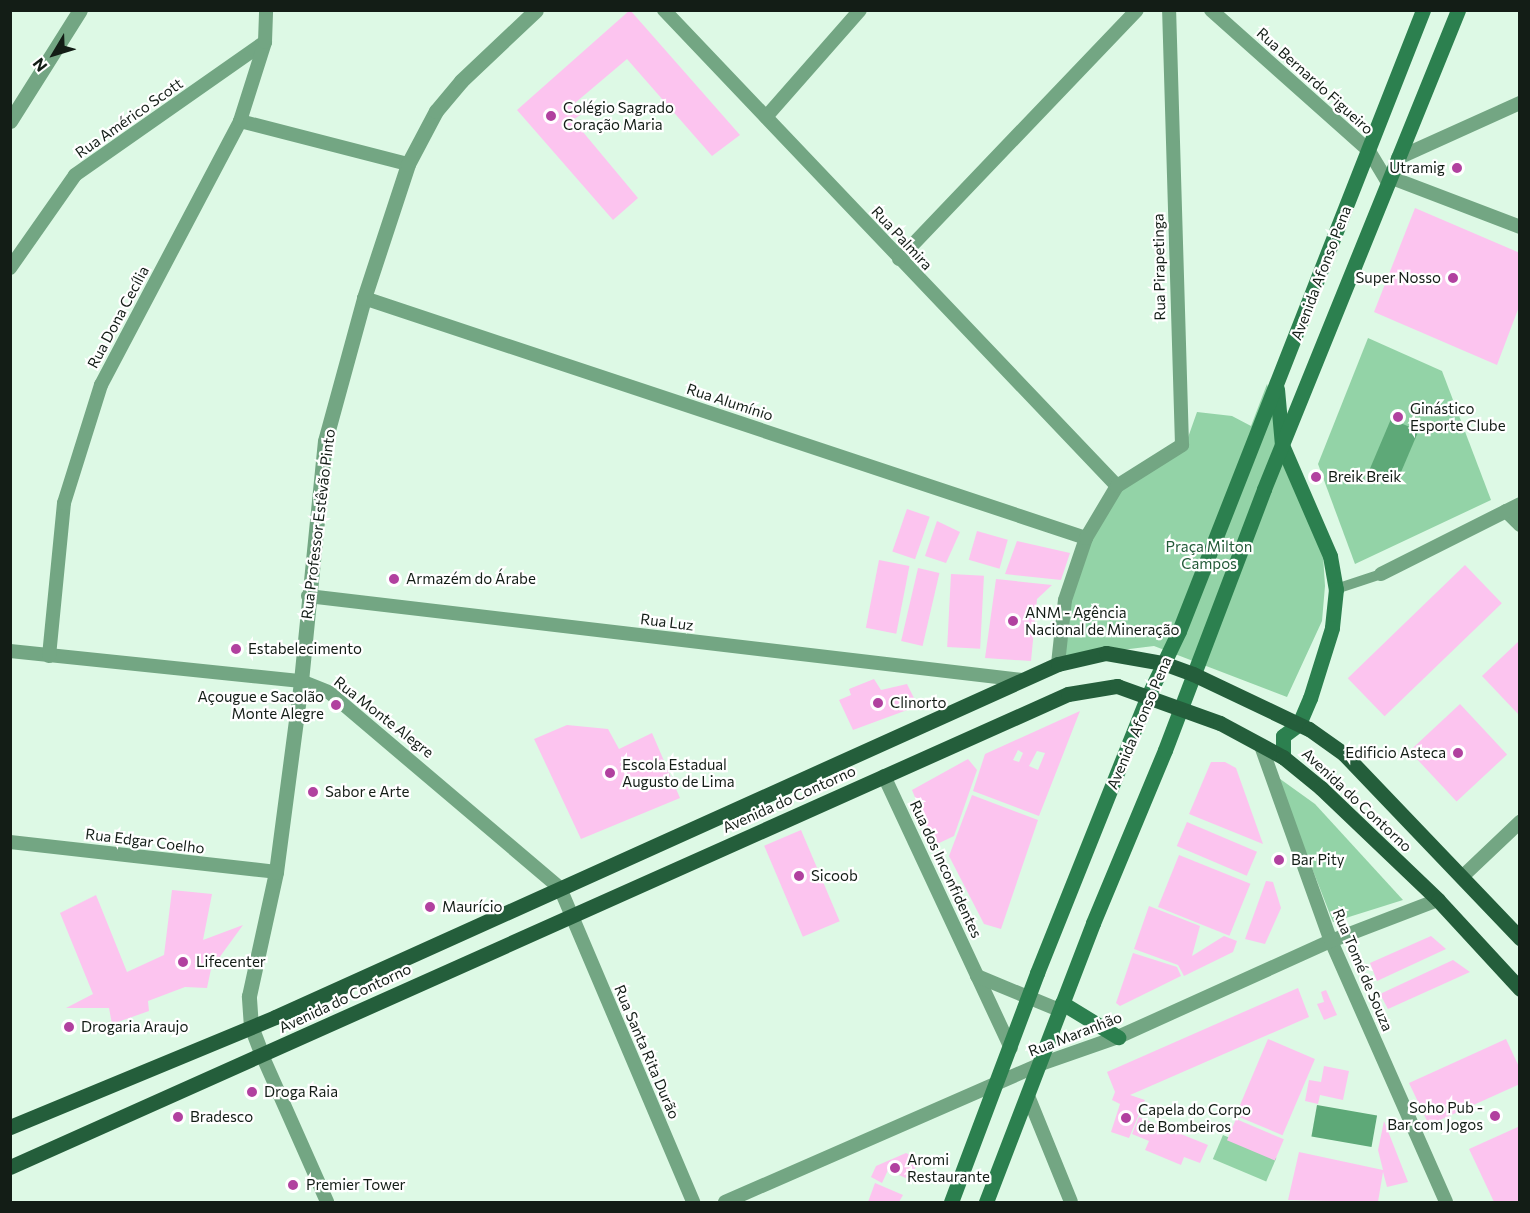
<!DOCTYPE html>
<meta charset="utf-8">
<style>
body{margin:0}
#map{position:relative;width:1530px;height:1213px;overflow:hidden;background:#ddf9e5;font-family:Commissioner,sans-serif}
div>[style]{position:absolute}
.green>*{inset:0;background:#93d3a7;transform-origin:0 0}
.water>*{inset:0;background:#5ea978;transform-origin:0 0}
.building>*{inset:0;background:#fcc4ef;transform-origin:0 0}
.pedestrian>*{height:10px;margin:-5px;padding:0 5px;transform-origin:5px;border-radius:5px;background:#73a683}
.minor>*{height:14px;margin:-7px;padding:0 7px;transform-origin:7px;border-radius:7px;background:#73a683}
.tertiary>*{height:15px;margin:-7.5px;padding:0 7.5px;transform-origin:7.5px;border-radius:7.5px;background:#73a683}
.secondary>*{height:15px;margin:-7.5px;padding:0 7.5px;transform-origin:7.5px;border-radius:7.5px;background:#2c804f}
.primary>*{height:15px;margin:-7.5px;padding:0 7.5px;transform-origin:7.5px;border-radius:7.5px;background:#245e3b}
.dots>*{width:16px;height:16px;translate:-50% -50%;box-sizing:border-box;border:3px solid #fff;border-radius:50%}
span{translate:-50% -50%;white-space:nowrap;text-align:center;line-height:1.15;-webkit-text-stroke:4.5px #fff;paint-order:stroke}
.street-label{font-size:15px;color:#131d16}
.poi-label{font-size:15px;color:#131d16}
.left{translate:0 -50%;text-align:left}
.right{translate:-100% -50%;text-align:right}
.park-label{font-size:15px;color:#235a38}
.frame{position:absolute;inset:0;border:12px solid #131d16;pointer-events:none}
.north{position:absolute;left:24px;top:24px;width:60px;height:60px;-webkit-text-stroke:4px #fff;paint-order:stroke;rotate:232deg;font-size:16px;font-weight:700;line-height:24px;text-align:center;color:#131d16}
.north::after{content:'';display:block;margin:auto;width:21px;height:27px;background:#131d16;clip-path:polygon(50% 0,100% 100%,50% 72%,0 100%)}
</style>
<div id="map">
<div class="green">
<i style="clip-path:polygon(1368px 338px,1442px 371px,1491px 500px,1355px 564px,1318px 464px)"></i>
<i style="clip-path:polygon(1267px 384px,1297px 494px,1323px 555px,1325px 586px,1322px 621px,1287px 697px,1154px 646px,1064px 657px,1066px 601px,1088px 540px,1118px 488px,1185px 446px,1197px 412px,1232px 416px,1251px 426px)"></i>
<i style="clip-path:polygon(1276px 776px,1315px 804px,1403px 900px,1333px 922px)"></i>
<i style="left:1223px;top:1135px;width:58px;height:26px;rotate:23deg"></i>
</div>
<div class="water">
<i style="left:1391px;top:419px;width:30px;height:58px;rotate:23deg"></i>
<i style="left:1317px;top:1105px;width:61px;height:32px;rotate:10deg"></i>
</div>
<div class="building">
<i style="clip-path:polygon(630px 10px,740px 135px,712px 156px,627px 59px,575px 103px,583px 113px,573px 120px,638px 198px,613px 220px,517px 110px)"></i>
<i style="clip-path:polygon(1415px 208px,1520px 253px,1520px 304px,1497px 365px,1374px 312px)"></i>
<i style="left:907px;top:509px;width:24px;height:45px;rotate:19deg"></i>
<i style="clip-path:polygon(937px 521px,960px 532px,946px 563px,925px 556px)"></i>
<i style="left:977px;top:531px;width:32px;height:30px;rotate:16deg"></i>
<i style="clip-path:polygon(1017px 541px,1070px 553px,1061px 580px,1005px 574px)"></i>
<i style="left:879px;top:560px;width:31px;height:69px;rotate:11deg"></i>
<i style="left:1465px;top:565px;width:53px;height:163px;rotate:46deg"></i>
<i style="left:918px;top:568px;width:22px;height:75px;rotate:13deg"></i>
<i style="left:951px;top:574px;width:33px;height:73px;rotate:3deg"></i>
<i style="clip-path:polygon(996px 579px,1052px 585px,1037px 599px,1031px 661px,985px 658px)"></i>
<i style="clip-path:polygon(1520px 640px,1520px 713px,1518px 714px,1482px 676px)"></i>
<i style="clip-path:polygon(874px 679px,881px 690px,907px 684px,918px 706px,853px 730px,839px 700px,851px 695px,849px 689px)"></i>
<i style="left:1460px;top:704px;width:69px;height:69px;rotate:47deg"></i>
<i style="clip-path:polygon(evenodd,1080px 711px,1039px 816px,973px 791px,985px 754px,1080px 711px,1018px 750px,1023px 753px,1019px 762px,1013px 760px,1018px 750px,1080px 711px,1037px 751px,1045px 753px,1038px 770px,1029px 766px,1037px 751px)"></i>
<i style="clip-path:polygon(567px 725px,608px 729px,619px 749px,652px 733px,680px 798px,581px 839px,534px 739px)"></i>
<i style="clip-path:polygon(968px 759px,977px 770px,954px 836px,935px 845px,912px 790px)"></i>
<i style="clip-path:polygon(1211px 762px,1225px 762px,1236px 768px,1263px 844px,1189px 814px)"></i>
<i style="clip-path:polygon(972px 795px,1038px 820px,1001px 929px,984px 924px,949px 856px)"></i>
<i style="left:1187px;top:822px;width:76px;height:26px;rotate:23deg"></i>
<i style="left:801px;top:830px;width:99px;height:40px;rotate:67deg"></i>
<i style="left:1179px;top:855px;width:77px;height:56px;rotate:22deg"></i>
<i style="clip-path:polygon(1266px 881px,1273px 882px,1281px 908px,1265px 944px,1245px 939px)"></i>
<i style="clip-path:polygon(172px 890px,212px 894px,203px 940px,243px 925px,211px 969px,207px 988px,185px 987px,148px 1001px,149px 1011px,112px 1024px,109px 1008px,66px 1008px,93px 994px,60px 913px,96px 895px,127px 972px,164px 955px)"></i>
<i style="clip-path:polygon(1149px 906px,1200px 926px,1192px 956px,1224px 936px,1237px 941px,1233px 952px,1184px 976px,1178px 965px,1134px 949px)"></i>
<i style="clip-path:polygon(1431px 936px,1446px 949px,1377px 981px,1370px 963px)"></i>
<i style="clip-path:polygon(1133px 953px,1177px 967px,1181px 976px,1120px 1006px,1116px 1003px)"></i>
<i style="clip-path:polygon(1453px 960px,1470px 972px,1388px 1009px,1380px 994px)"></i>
<i style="clip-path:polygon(1298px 988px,1309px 1017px,1130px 1095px,1145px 1100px,1129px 1138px,1111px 1132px,1120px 1104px,1112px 1100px,1115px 1092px,1107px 1072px)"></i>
<i style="clip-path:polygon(1326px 990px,1337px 1015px,1324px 1020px,1317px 1004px,1324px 1002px,1321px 992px)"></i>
<i style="left:1268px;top:1039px;width:51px;height:83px;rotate:23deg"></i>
<i style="clip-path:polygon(1506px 1039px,1520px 1069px,1520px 1084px,1429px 1125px,1409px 1083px)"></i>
<i style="clip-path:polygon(1324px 1066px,1349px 1071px,1343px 1100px,1320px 1095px,1318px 1104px,1305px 1101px,1309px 1080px,1321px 1082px)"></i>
<i style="clip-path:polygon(1139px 1117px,1208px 1145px,1200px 1163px,1184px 1157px,1181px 1165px,1145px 1150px,1149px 1141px,1132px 1134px)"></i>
<i style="left:1236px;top:1119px;width:52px;height:23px;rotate:23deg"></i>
<i style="clip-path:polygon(1384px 1121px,1408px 1182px,1387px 1187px,1383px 1172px,1378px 1202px,1288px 1200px,1299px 1152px,1383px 1170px,1378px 1150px)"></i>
<i style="clip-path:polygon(1520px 1126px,1520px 1202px,1494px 1202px,1469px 1149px)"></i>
<i style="clip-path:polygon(906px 1153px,919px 1159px,910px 1180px,888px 1170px,882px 1183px,871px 1177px,876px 1166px)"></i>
<i style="clip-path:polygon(875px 1183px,903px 1195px,899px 1202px,868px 1202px)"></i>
</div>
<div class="pedestrian">
<i style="left:1336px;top:589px;width:47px;rotate:-18.4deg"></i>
</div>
<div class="minor">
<i style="left:664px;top:10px;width:657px;rotate:46.42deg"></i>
<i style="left:1211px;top:10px;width:212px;rotate:41.7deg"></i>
<i style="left:1369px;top:151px;width:37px;rotate:59deg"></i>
<i style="left:766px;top:117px;width:142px;rotate:-48.7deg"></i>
<i style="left:240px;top:121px;width:173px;rotate:14.4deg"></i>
<i style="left:1398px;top:158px;width:134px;rotate:-24.3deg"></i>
<i style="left:1392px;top:178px;width:137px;rotate:20.9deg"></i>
<i style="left:899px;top:259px;width:344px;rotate:-46.3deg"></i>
<i style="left:10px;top:268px;width:113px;rotate:-55deg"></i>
<i style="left:75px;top:175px;width:232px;rotate:-35deg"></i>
<i style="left:364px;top:298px;width:761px;rotate:18.39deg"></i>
<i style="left:1506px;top:511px;width:20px;rotate:45deg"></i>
<i style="left:1381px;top:574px;width:156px;rotate:-26.7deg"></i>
<i style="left:308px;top:596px;width:719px;rotate:6.71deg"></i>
<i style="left:10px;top:651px;width:293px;rotate:5.9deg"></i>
<i style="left:301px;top:681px;width:31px;rotate:22deg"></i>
<i style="left:330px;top:693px;width:302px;rotate:40.3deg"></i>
<i style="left:560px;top:888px;width:341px;rotate:67deg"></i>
<i style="left:49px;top:656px;width:154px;rotate:-84.4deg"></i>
<i style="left:64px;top:503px;width:124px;rotate:-72.6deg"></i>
<i style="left:101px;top:385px;width:298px;rotate:-62.2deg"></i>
<i style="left:240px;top:121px;width:83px;rotate:-72.4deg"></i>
<i style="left:265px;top:42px;width:32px;rotate:-88deg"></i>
<i style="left:1058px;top:664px;width:64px;rotate:-83.8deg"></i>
<i style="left:1065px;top:600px;width:65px;rotate:-71.3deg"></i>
<i style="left:1086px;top:538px;width:61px;rotate:-59.2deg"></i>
<i style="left:1117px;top:486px;width:77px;rotate:-32.2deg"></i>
<i style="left:1182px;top:445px;width:435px;rotate:-91.7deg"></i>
<i style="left:1261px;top:746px;width:207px;rotate:70.3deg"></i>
<i style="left:1331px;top:941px;width:285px;rotate:66.2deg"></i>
<i style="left:884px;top:776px;width:300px;rotate:65deg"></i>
<i style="left:10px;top:842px;width:268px;rotate:6.4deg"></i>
<i style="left:1463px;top:876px;width:79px;rotate:-43.5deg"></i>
<i style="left:977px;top:976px;width:89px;rotate:22.5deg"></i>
<i style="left:262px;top:1055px;width:161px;rotate:66.1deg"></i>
<i style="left:1028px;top:1096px;width:114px;rotate:67.9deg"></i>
<i style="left:725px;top:1202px;width:345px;rotate:-23.6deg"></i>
<i style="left:1041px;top:1064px;width:82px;rotate:-19.3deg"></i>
<i style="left:1118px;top:1037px;width:234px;rotate:-24.3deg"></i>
<i style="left:1331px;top:941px;width:115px;rotate:-21deg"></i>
</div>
<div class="tertiary">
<i style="left:10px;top:121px;width:131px;rotate:-57.8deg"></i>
<i style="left:262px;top:1055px;width:30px;rotate:-111deg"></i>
<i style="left:251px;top:1027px;width:31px;rotate:-94deg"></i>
<i style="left:249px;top:996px;width:127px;rotate:-77.7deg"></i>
<i style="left:276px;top:872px;width:193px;rotate:-82.5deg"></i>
<i style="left:301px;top:681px;width:241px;rotate:-84.3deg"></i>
<i style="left:325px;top:441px;width:148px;rotate:-74.7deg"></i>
<i style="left:364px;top:298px;width:141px;rotate:-71.8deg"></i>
<i style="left:408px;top:164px;width:60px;rotate:-62.2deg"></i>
<i style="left:436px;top:111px;width:39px;rotate:-50deg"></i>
<i style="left:461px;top:81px;width:103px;rotate:-43.4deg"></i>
</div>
<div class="secondary">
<i style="left:1277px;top:389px;width:56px;rotate:84.9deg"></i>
<i style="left:1282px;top:445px;width:121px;rotate:66.6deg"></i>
<i style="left:1330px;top:556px;width:34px;rotate:80deg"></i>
<i style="left:1336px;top:589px;width:39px;rotate:96deg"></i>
<i style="left:1332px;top:628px;width:73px;rotate:107.4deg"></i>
<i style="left:1310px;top:698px;width:28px;rotate:113deg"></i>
<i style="left:1299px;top:724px;width:20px;rotate:143deg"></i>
<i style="left:1283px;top:736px;width:21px;rotate:90deg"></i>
<i style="left:1062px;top:1003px;width:66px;rotate:31.3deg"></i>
<i style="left:951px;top:1202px;width:245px;rotate:-69.4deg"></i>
<i style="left:1037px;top:973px;width:298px;rotate:-68.2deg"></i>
<i style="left:1148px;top:696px;width:72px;rotate:-64.5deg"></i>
<i style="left:1179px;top:631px;width:667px;rotate:-68.55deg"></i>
<i style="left:986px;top:1202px;width:299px;rotate:-69deg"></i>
<i style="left:1093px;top:923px;width:187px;rotate:-67.4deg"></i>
<i style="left:1165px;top:750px;width:279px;rotate:-69.2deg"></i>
<i style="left:1264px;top:489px;width:517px;rotate:-67.95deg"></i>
</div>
<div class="primary">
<i style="left:10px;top:1127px;width:287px;rotate:-22.5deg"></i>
<i style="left:275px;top:1017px;width:859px;rotate:-24.27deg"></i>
<i style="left:1058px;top:664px;width:49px;rotate:-12.9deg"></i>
<i style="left:1106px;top:653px;width:58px;rotate:10deg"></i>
<i style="left:1163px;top:663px;width:32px;rotate:20deg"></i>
<i style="left:1193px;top:674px;width:128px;rotate:25.4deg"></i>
<i style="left:1309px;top:729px;width:43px;rotate:35.5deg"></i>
<i style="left:1344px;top:754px;width:255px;rotate:46.3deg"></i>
<i style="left:10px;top:1167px;width:1159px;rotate:-24.09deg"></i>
<i style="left:1068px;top:694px;width:50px;rotate:-9.3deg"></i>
<i style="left:1117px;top:686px;width:109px;rotate:19.8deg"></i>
<i style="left:1220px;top:723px;width:72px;rotate:28.4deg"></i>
<i style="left:1283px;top:757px;width:49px;rotate:39.2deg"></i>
<i style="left:1321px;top:788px;width:162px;rotate:43.7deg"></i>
<i style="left:1438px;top:900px;width:121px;rotate:47.3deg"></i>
</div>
<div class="dots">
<i style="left:551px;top:116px;background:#b1419f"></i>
<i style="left:1457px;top:168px;background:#b1419f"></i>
<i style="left:1453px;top:278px;background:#b1419f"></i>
<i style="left:1398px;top:417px;background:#b1419f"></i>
<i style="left:1316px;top:477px;background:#b1419f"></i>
<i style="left:394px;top:579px;background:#b1419f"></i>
<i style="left:1013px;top:621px;background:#b1419f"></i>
<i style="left:236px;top:649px;background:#b1419f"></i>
<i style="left:878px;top:703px;background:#b1419f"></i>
<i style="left:336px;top:705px;background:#b1419f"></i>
<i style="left:1458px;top:753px;background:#b1419f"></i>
<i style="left:610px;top:773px;background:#b1419f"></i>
<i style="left:313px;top:792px;background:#b1419f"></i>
<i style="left:1279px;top:860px;background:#b1419f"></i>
<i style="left:799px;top:876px;background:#b1419f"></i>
<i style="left:430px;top:907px;background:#b1419f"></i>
<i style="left:183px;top:962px;background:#b1419f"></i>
<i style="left:69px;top:1027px;background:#b1419f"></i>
<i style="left:252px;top:1092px;background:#b1419f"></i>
<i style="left:1495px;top:1116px;background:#b1419f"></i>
<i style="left:178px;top:1117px;background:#b1419f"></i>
<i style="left:1126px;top:1118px;background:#b1419f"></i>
<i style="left:895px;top:1168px;background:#b1419f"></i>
<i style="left:293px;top:1185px;background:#b1419f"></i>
</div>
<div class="street-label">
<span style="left:1315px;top:81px;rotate:42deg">Rua Bernardo Figueiro</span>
<span style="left:129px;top:118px;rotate:-35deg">Rua Américo Scott</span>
<span style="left:902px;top:238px;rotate:47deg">Rua Palmira</span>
<span style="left:1159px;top:267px;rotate:-91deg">Rua Pirapetinga</span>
<span style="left:1321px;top:273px;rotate:-69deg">Avenida Afonso Pena</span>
<span style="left:118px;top:317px;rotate:-62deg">Rua Dona Cecília</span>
<span style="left:730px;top:402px;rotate:18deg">Rua Alumínio</span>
<span style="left:318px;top:524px;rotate:-83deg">Rua Professor Estêvão Pinto</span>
<span style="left:667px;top:622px;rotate:7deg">Rua Luz</span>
<span style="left:384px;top:717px;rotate:38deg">Rua Monte Alegre</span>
<span style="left:1139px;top:723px;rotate:-67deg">Avenida Afonso Pena</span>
<span style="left:789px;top:799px;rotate:-24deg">Avenida do Contorno</span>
<span style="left:1357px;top:800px;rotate:43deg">Avenida do Contorno</span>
<span style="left:145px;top:841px;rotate:7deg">Rua Edgar Coelho</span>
<span style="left:946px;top:869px;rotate:65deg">Rua dos Inconfidentes</span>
<span style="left:1363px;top:970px;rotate:67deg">Rua Tomé de Souza</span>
<span style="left:345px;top:998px;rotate:-25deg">Avenida do Contorno</span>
<span style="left:1075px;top:1034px;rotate:-21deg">Rua Maranhão</span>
<span style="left:647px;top:1052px;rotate:67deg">Rua Santa Rita Durão</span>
</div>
<div class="poi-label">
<span class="left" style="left:563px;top:116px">Colégio Sagrado<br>Coração Maria</span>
<span class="right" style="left:1445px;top:168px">Utramig</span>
<span class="right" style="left:1441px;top:278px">Super Nosso</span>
<span class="left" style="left:1410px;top:417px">Ginástico<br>Esporte Clube</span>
<span class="left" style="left:1328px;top:477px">Breik Breik</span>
<span class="left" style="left:406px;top:579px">Armazém do Árabe</span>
<span class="left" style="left:1025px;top:621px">ANM - Agência<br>Nacional de Mineração</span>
<span class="left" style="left:248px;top:649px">Estabelecimento</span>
<span class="right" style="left:324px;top:705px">Açougue e Sacolão<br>Monte Alegre</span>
<span class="left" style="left:890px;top:703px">Clinorto</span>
<span class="right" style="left:1446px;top:753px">Edificio Asteca</span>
<span class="left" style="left:622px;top:773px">Escola Estadual<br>Augusto de Lima</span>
<span class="left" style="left:325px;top:792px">Sabor e Arte</span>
<span class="left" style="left:1291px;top:860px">Bar Pity</span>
<span class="left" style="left:811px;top:876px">Sicoob</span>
<span class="left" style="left:442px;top:907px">Maurício</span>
<span class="left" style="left:196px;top:962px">Lifecenter</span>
<span class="left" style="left:81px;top:1027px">Drogaria Araujo</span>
<span class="left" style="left:264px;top:1092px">Droga Raia</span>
<span class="right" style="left:1483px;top:1116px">Soho Pub -<br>Bar com Jogos</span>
<span class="left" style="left:1138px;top:1118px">Capela do Corpo<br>de Bombeiros</span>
<span class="left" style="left:190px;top:1117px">Bradesco</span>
<span class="left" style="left:907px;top:1168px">Aromi<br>Restaurante</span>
<span class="left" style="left:306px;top:1185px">Premier Tower</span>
</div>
<div class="park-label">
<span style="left:1209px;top:555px">Praça Milton<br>Campos</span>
</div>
<div class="frame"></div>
<div class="north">N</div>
</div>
